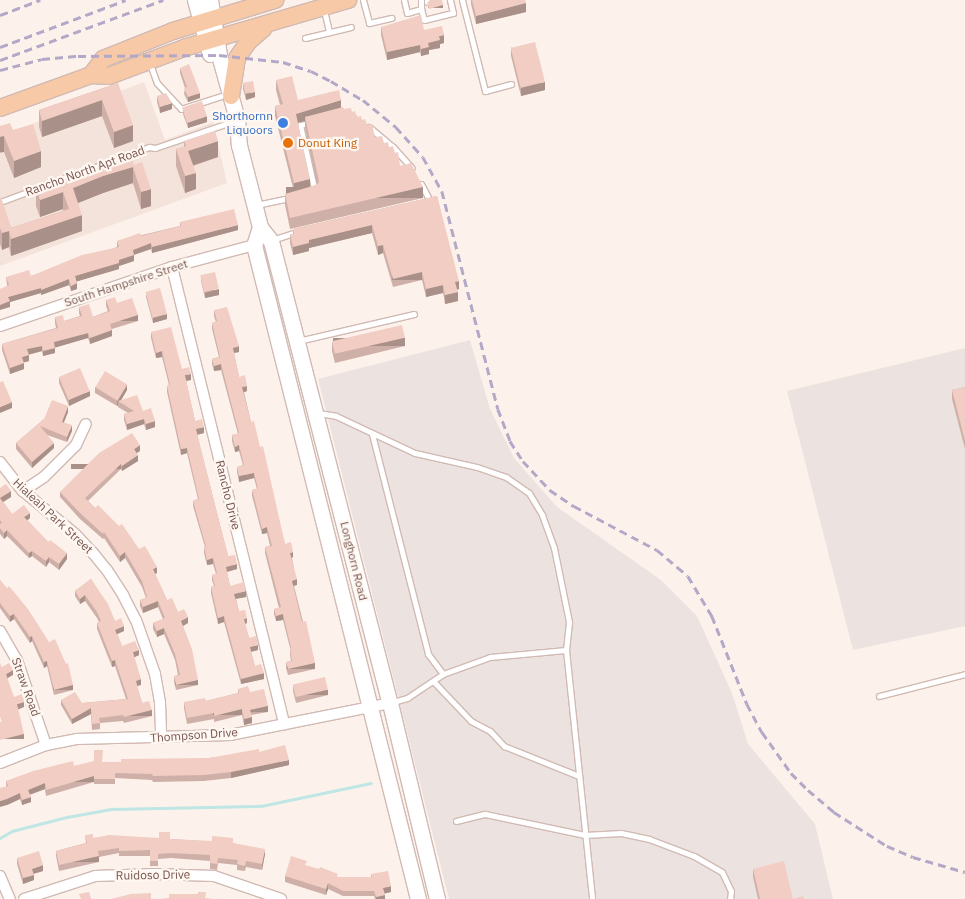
<!DOCTYPE html>
<style>
body{margin:0}
#map{position:relative;width:965px;height:899px;overflow:hidden;background:#fcf2eb;font-family:"IBM Plex Sans",sans-serif}
div>[style]{position:absolute}
.residential>*{inset:0;background:#f4e3da}
.industrial>*{inset:0;background:#ece3e0}
.stream>*{height:2.5px;margin:-1.25px;padding:0 1.25px;transform-origin:1.25px;border-radius:1.25px;background:#bfe6e4}
.roads{filter:drop-shadow(1px 0 #d1bab3) drop-shadow(-1px 0 #d1bab3) drop-shadow(0 1px #d1bab3) drop-shadow(0 -1px #d1bab3)}
.lane>*{height:5px;margin:-2.5px;padding:0 2.5px;transform-origin:2.5px;border-radius:2.5px;background:#fff}
.street>*{height:10px;margin:-5px;padding:0 5px;transform-origin:5px;border-radius:5px;background:#fff}
.secondary>*{height:15px;margin:-7.5px;padding:0 7.5px;transform-origin:7.5px;border-radius:7.5px;background:#fff}
.primary>*{height:16px;margin:-8px;padding:0 8px;transform-origin:8px;border-radius:8px;background:#f7c9a7}
.rail>*{height:2.5px;margin-top:-1.25px;transform-origin:0;background:repeating-linear-gradient(90deg,#b3a8c7 0 8px,transparent 0 13px)}
.wall>*{inset:0;background:#cfb0a8}
.shaded-wall>*{inset:0;background:#a99088;transform-origin:0 0}
.building>*{inset:0;background:#f1cdc3;transform-origin:0 0}
.dots>*{width:14px;height:14px;translate:-50% -50%;box-sizing:border-box;border:2px solid #fef7f2;border-radius:50%}
span{translate:-50% -50%;white-space:nowrap;text-align:center;line-height:1.15;-webkit-text-stroke:4.5px #fef7f2;paint-order:stroke}
.shop-label{font-size:12px;color:#366cbe}
.right{translate:-100% -50%;text-align:right}
.food-label{font-size:12px;color:#c56008}
.left{translate:0 -50%;text-align:left}
.street-label{font-size:12px;color:#77554e}
</style>
<div id="map">
<div class="residential">
<i style="clip-path:polygon(144px 82px,165px 140px,213px 122px,227px 183px,0 266px,0 136px)"></i>
</div>
<div class="industrial">
<i style="clip-path:polygon(470px 340px,490px 409px,514px 458px,557px 507px,661px 580px,697px 616px,732px 693px,748px 744px,815px 824px,833px 899px,449px 899px,318px 379px)"></i>
<i style="clip-path:polygon(965px 348px,965px 626px,853px 650px,787px 391px)"></i>
</div>
<div class="stream">
<i style="left:0;top:838px;width:14px;rotate:-30deg"></i>
<i style="left:12px;top:831px;width:57px;rotate:-14.3deg"></i>
<i style="left:67px;top:817px;width:46px;rotate:-10.1deg"></i>
<i style="left:112px;top:809px;width:149px;rotate:-1.2deg"></i>
<i style="left:261px;top:806px;width:112px;rotate:-11.8deg"></i>
</div>
<div class="roads">
<div class="lane">
<i style="left:363px;top:0;width:24px;rotate:75deg"></i>
<i style="left:369px;top:23px;width:23px;rotate:-13deg"></i>
<i style="left:404px;top:0;width:13px;rotate:77deg"></i>
<i style="left:407px;top:13px;width:15px;rotate:-16deg"></i>
<i style="left:421px;top:9px;width:11px;rotate:75deg"></i>
<i style="left:424px;top:20px;width:30px;rotate:-14deg"></i>
<i style="left:453px;top:13px;width:13px;rotate:-103deg"></i>
<i style="left:421px;top:0;width:9px;rotate:90deg"></i>
<i style="left:427px;top:0;width:2px;rotate:90deg"></i>
<i style="left:462px;top:0;width:94px;rotate:75.8deg"></i>
<i style="left:485px;top:91px;width:27px;rotate:-15deg"></i>
<i style="left:324px;top:10px;width:23px;rotate:77deg"></i>
<i style="left:305px;top:38px;width:47px;rotate:-13.4deg"></i>
<i style="left:150px;top:64px;width:20px;rotate:70deg"></i>
<i style="left:157px;top:83px;width:35px;rotate:47deg"></i>
<i style="left:181px;top:109px;width:42px;rotate:-18deg"></i>
<i style="left:310px;top:123px;width:10px;rotate:169deg"></i>
<i style="left:300px;top:125px;width:69px;rotate:77.4deg"></i>
<i style="left:369px;top:127px;width:31px;rotate:40deg"></i>
<i style="left:393px;top:147px;width:28px;rotate:48deg"></i>
<i style="left:421px;top:184px;width:19px;rotate:62deg"></i>
<i style="left:430px;top:201px;width:3px;rotate:180deg"></i>
<i style="left:0;top:202px;width:147px;rotate:-20.3deg"></i>
<i style="left:138px;top:151px;width:12px;rotate:-20deg"></i>
<i style="left:149px;top:147px;width:6px;rotate:9deg"></i>
<i style="left:155px;top:148px;width:77px;rotate:-18.9deg"></i>
<i style="left:256px;top:205px;width:34px;rotate:-12deg"></i>
<i style="left:272px;top:240px;width:26px;rotate:-18deg"></i>
<i style="left:298px;top:341px;width:119px;rotate:-13.1deg"></i>
<i style="left:318px;top:413px;width:18px;rotate:9deg"></i>
<i style="left:336px;top:416px;width:87px;rotate:25.1deg"></i>
<i style="left:415px;top:453px;width:64px;rotate:12.7deg"></i>
<i style="left:477px;top:467px;width:31px;rotate:19deg"></i>
<i style="left:506px;top:477px;width:28px;rotate:35deg"></i>
<i style="left:529px;top:493px;width:26px;rotate:59deg"></i>
<i style="left:542px;top:515px;width:35px;rotate:70deg"></i>
<i style="left:554px;top:548px;width:76px;rotate:78.5deg"></i>
<i style="left:569px;top:622px;width:28px;rotate:96deg"></i>
<i style="left:566px;top:650px;width:250px;rotate:84deg"></i>
<i style="left:372px;top:434px;width:227px;rotate:75.7deg"></i>
<i style="left:428px;top:654px;width:25px;rotate:53deg"></i>
<i style="left:433px;top:681px;width:55px;rotate:46.5deg"></i>
<i style="left:471px;top:721px;width:21px;rotate:28deg"></i>
<i style="left:490px;top:731px;width:21px;rotate:47deg"></i>
<i style="left:504px;top:746px;width:81px;rotate:21.8deg"></i>
<i style="left:879px;top:696px;width:89px;rotate:-14.3deg"></i>
<i style="left:393px;top:702px;width:15px;rotate:-16deg"></i>
<i style="left:407px;top:698px;width:43px;rotate:-33.7deg"></i>
<i style="left:443px;top:674px;width:50px;rotate:-19.9deg"></i>
<i style="left:490px;top:657px;width:76px;rotate:-5.3deg"></i>
<i style="left:456px;top:821px;width:30px;rotate:-14deg"></i>
<i style="left:485px;top:814px;width:102px;rotate:11.9deg"></i>
<i style="left:585px;top:835px;width:36px;rotate:-3deg"></i>
<i style="left:621px;top:833px;width:29px;rotate:12deg"></i>
<i style="left:649px;top:839px;width:48px;rotate:20.7deg"></i>
<i style="left:694px;top:856px;width:32px;rotate:30deg"></i>
<i style="left:722px;top:872px;width:21px;rotate:65deg"></i>
<i style="left:731px;top:891px;width:8px;rotate:97deg"></i>
</div>
<div class="street">
<i style="left:172px;top:267px;width:471px;rotate:76.2deg"></i>
<i style="left:0;top:326px;width:182px;rotate:-18.9deg"></i>
<i style="left:172px;top:267px;width:85px;rotate:-15deg"></i>
<i style="left:0;top:462px;width:37px;rotate:52deg"></i>
<i style="left:23px;top:491px;width:67px;rotate:39.6deg"></i>
<i style="left:75px;top:534px;width:26px;rotate:47deg"></i>
<i style="left:93px;top:553px;width:22px;rotate:51deg"></i>
<i style="left:107px;top:570px;width:30px;rotate:57deg"></i>
<i style="left:123px;top:595px;width:28px;rotate:63deg"></i>
<i style="left:136px;top:620px;width:57px;rotate:70.6deg"></i>
<i style="left:155px;top:674px;width:29px;rotate:80deg"></i>
<i style="left:160px;top:703px;width:35px;rotate:88deg"></i>
<i style="left:23px;top:491px;width:25px;rotate:-34deg"></i>
<i style="left:44px;top:477px;width:45px;rotate:-45deg"></i>
<i style="left:76px;top:445px;width:23px;rotate:-65deg"></i>
<i style="left:0;top:631px;width:34px;rotate:60deg"></i>
<i style="left:17px;top:660px;width:90px;rotate:71.2deg"></i>
<i style="left:0;top:763px;width:49px;rotate:-21.4deg"></i>
<i style="left:46px;top:745px;width:31px;rotate:-11deg"></i>
<i style="left:76px;top:739px;width:154px;rotate:-1.5deg"></i>
<i style="left:230px;top:735px;width:163px;rotate:-11.3deg"></i>
<i style="left:0;top:876px;width:25px;rotate:67deg"></i>
<i style="left:24px;top:899px;width:75px;rotate:-17.9deg"></i>
<i style="left:95px;top:876px;width:60px;rotate:-1.9deg"></i>
<i style="left:155px;top:874px;width:59px;rotate:1.9deg"></i>
<i style="left:214px;top:876px;width:71px;rotate:18.9deg"></i>
</div>
<div class="secondary">
<i style="left:195px;top:0;width:56px;rotate:74.5deg"></i>
<i style="left:210px;top:0;width:56px;rotate:80.7deg"></i>
<i style="left:219px;top:55px;width:66px;rotate:74.3deg"></i>
<i style="left:237px;top:119px;width:26px;rotate:86deg"></i>
<i style="left:239px;top:145px;width:85px;rotate:75.6deg"></i>
<i style="left:260px;top:227px;width:18px;rotate:52deg"></i>
<i style="left:271px;top:241px;width:477px;rotate:75.6deg"></i>
<i style="left:390px;top:703px;width:202px;rotate:76.5deg"></i>
<i style="left:260px;top:227px;width:19px;rotate:108deg"></i>
<i style="left:254px;top:245px;width:674px;rotate:75.92deg"></i>
</div>
<div class="primary">
<i style="left:91px;top:75px;width:20px;rotate:-53deg"></i>
<i style="left:103px;top:59px;width:75px;rotate:-21.8deg"></i>
<i style="left:173px;top:31px;width:107px;rotate:-16.9deg"></i>
<i style="left:231px;top:96px;width:38px;rotate:-81deg"></i>
<i style="left:237px;top:58px;width:19px;rotate:-55deg"></i>
<i style="left:248px;top:42px;width:20px;rotate:-41deg"></i>
<i style="left:0;top:108px;width:97px;rotate:-19.9deg"></i>
<i style="left:91px;top:75px;width:18px;rotate:3deg"></i>
<i style="left:109px;top:76px;width:83px;rotate:-20.4deg"></i>
<i style="left:187px;top:47px;width:168px;rotate:-16.3deg"></i>
</div>
</div>
<div class="rail">
<i style="left:0;top:15px;width:43px;rotate:-20.6deg"></i>
<i style="left:0;top:47px;width:134px;rotate:-20.5deg"></i>
<i style="left:0;top:60px;width:174px;rotate:-20.2deg"></i>
<i style="left:0;top:70px;width:43px;rotate:-14.7deg"></i>
<i style="left:42px;top:59px;width:36px;rotate:-5deg"></i>
<i style="left:78px;top:56px;width:141px;rotate:-0.4deg"></i>
<i style="left:219px;top:55px;width:64px;rotate:6.2deg"></i>
<i style="left:283px;top:62px;width:29px;rotate:18deg"></i>
<i style="left:311px;top:71px;width:22px;rotate:27deg"></i>
<i style="left:331px;top:81px;width:37px;rotate:31deg"></i>
<i style="left:363px;top:100px;width:43px;rotate:39.3deg"></i>
<i style="left:396px;top:127px;width:40px;rotate:48deg"></i>
<i style="left:423px;top:157px;width:39px;rotate:61deg"></i>
<i style="left:442px;top:191px;width:225px;rotate:75.6deg"></i>
<i style="left:498px;top:409px;width:34px;rotate:69deg"></i>
<i style="left:510px;top:441px;width:24px;rotate:57deg"></i>
<i style="left:523px;top:461px;width:40px;rotate:47deg"></i>
<i style="left:550px;top:490px;width:29px;rotate:34deg"></i>
<i style="left:574px;top:506px;width:94px;rotate:27.9deg"></i>
<i style="left:657px;top:550px;width:40px;rotate:40deg"></i>
<i style="left:688px;top:576px;width:47px;rotate:59deg"></i>
<i style="left:712px;top:616px;width:95px;rotate:68.3deg"></i>
<i style="left:747px;top:704px;width:32px;rotate:62deg"></i>
<i style="left:762px;top:732px;width:50px;rotate:54.7deg"></i>
<i style="left:791px;top:773px;width:24px;rotate:45deg"></i>
<i style="left:808px;top:790px;width:34px;rotate:40deg"></i>
<i style="left:834px;top:812px;width:63px;rotate:32.7deg"></i>
<i style="left:887px;top:846px;width:28px;rotate:23deg"></i>
<i style="left:913px;top:857px;width:54px;rotate:16.1deg"></i>
</div>
<div class="wall">
<i style="clip-path:polygon(471px 0,525px 0,526px 12px,476px 24px,471px 4px)"></i>
<i style="clip-path:polygon(381px 27px,424px 30px,444px 43px,440px 44px,440px 48px,429px 50px,429px 54px,421px 56px,420px 52px,387px 60px,381px 35px)"></i>
<i style="clip-path:polygon(511px 47px,545px 90px,521px 96px,511px 56px)"></i>
<i style="clip-path:polygon(180px 68px,200px 98px,188px 102px,184px 94px,185px 88px,180px 73px)"></i>
<i style="clip-path:polygon(evenodd,276px 80px,298px 100px,341px 108px,352px 112px,367px 125px,375px 137px,389px 147px,395px 153px,400px 166px,423px 198px,290px 229px,285px 205px,285px 194px,294px 192px,275px 116px,275px 106px,280px 105px,276px 90px,276px 80px,305px 121px,305px 128px,317px 184px,316px 185px,310px 187px,298px 123px,305px 121px)"></i>
<i style="clip-path:polygon(118px 83px,133px 141px,114px 148px,102px 116px,42px 137px,39px 127px,39px 110px)"></i>
<i style="clip-path:polygon(243px 83px,255px 97px,246px 100px,243px 89px)"></i>
<i style="clip-path:polygon(157px 96px,172px 109px,160px 113px,157px 102px)"></i>
<i style="clip-path:polygon(183px 109px,207px 122px,188px 128px,183px 114px)"></i>
<i style="clip-path:polygon(0 126px,13px 130px,41px 167px,14px 178px,4px 152px,0 153px)"></i>
<i style="clip-path:polygon(184px 141px,218px 157px,193px 166px,196px 189px,185px 193px,176px 166px,176px 149px,184px 147px)"></i>
<i style="clip-path:polygon(134px 165px,151px 206px,141px 209px,133px 183px,103px 193px,78px 203px,82px 231px,11px 256px,9px 247px,2px 250px,0 244px,0 198px,11px 228px,63px 211px,63px 209px,40px 217px,36px 206px,36px 189px)"></i>
<i style="clip-path:polygon(437px 196px,459px 289px,457px 290px,458px 301px,445px 304px,443px 293px,426px 297px,422px 280px,393px 287px,383px 253px,378px 255px,372px 233px,309px 248px,309px 251px,293px 255px,290px 243px,290px 234px,293px 234px,293px 229px)"></i>
<i style="clip-path:polygon(180px 222px,238px 230px,152px 253px,151px 249px,134px 255px,134px 261px,119px 266px,119px 269px,77px 281px,77px 289px,71px 291px,69px 285px,41px 295px,41px 293px,10px 302px,10px 307px,6px 277px,31px 276px,117px 247px,117px 241px,180px 226px)"></i>
<i style="clip-path:polygon(201px 276px,219px 295px,205px 298px,201px 281px)"></i>
<i style="clip-path:polygon(146px 292px,167px 319px,153px 323px,146px 297px)"></i>
<i style="clip-path:polygon(106px 300px,117px 303px,138px 321px,112px 329px,112px 336px,90px 344px,88px 338px,55px 347px,55px 353px,43px 356px,42px 351px,28px 355px,29px 361px,24px 362px,24px 369px,10px 374px,2px 350px,2px 344px,56px 328px,55px 323px,55px 317px,64px 321px,80px 316px,79px 313px,79px 307px,93px 317px,108px 311px,106px 306px)"></i>
<i style="clip-path:polygon(214px 310px,239px 352px,234px 353px,239px 377px,247px 391px,244px 392px,251px 422px,285px 544px,293px 557px,292px 558px,297px 585px,294px 586px,315px 669px,288px 675px,286px 668px,286px 662px,291px 661px,290px 654px,290px 648px,283px 620px,276px 621px,274px 614px,274px 609px,279px 608px,265px 553px,265px 547px,270px 546px,267px 533px,262px 534px,255px 507px,252px 496px,252px 490px,257px 489px,254px 478px,239px 482px,237px 472px,237px 467px,243px 465px,239px 451px,235px 452px,232px 441px,232px 435px,238px 434px,221px 370px,214px 371px,212px 364px,212px 359px,219px 357px,212px 329px,212px 323px,216px 322px,214px 316px)"></i>
<i style="clip-path:polygon(151px 332px,191px 380px,186px 381px,195px 421px,204px 433px,197px 435px,228px 556px,237px 569px,227px 572px,230px 586px,246px 597px,236px 599px,239px 611px,247px 623px,245px 624px,249px 638px,258px 650px,251px 652px,255px 666px,264px 679px,241px 684px,224px 622px,218px 624px,211px 593px,211px 587px,214px 586px,212px 580px,212px 575px,216px 574px,213px 564px,207px 565px,204px 553px,204px 547px,205px 547px,193px 506px,193px 501px,198px 499px,187px 453px,181px 455px,167px 392px,167px 386px,169px 385px,162px 357px,156px 358px,151px 338px)"></i>
<i style="clip-path:polygon(332px 342px,405px 346px,335px 363px,332px 351px)"></i>
<i style="clip-path:polygon(59px 377px,90px 396px,69px 406px,59px 383px)"></i>
<i style="clip-path:polygon(95px 387px,127px 390px,121px 400px,143px 411px,155px 427px,146px 430px,144px 424px,127px 430px,124px 420px,124px 414px,128px 413px,118px 407px,118px 405px,117px 406px,95px 393px)"></i>
<i style="clip-path:polygon(965px 387px,965px 449px,952px 399px,952px 390px)"></i>
<i style="clip-path:polygon(68px 412px,64px 422px,72px 431px,67px 442px,47px 435px,54px 448px,32px 468px,16px 449px,16px 443px,44px 419px)"></i>
<i style="clip-path:polygon(140px 451px,136px 453px,138px 461px,122px 471px,121px 469px,88px 501px,95px 508px,139px 549px,157px 573px,155px 574px,167px 600px,188px 623px,183px 626px,198px 685px,176px 690px,174px 682px,174px 676px,178px 675px,175px 660px,164px 634px,157px 637px,153px 629px,153px 623px,163px 619px,158px 607px,143px 613px,140px 606px,140px 600px,146px 598px,142px 587px,125px 558px,120px 562px,104px 538px,103px 539px,80px 519px,60px 497px,60px 492px)"></i>
<i style="clip-path:polygon(0 488px,11px 497px,3px 502px,12px 514px,30px 518px,27px 520px,48px 542px,67px 559px,59px 570px,49px 562px,46px 567px,32px 556px,29px 558px,7px 536px,4px 539px,0 534px)"></i>
<i style="clip-path:polygon(91px 579px,115px 621px,124px 631px,117px 634px,122px 646px,139px 655px,134px 657px,141px 685px,137px 686px,142px 703px,152px 716px,124px 723px,123px 721px,100px 723px,100px 729px,92px 730px,91px 714px,72px 724px,61px 705px,61px 700px,82px 703px,126px 699px,115px 666px,112px 667px,97px 629px,97px 623px,99px 622px,97px 618px,85px 601px,80px 604px,75px 596px,75px 591px)"></i>
<i style="clip-path:polygon(0 580px,73px 690px,54px 695px,47px 666px,44px 668px,32px 641px,30px 643px,14px 619px,10px 622px,0 608px)"></i>
<i style="clip-path:polygon(293px 685px,328px 695px,296px 703px,293px 691px)"></i>
<i style="clip-path:polygon(238px 689px,250px 692px,268px 712px,251px 715px,252px 723px,244px 725px,242px 715px,214px 722px,214px 719px,187px 724px,184px 708px,184px 702px,206px 701px,238px 693px)"></i>
<i style="clip-path:polygon(259px 752px,289px 765px,231px 778px,204px 781px,153px 782px,152px 780px,115px 778px,115px 784px,94px 784px,94px 782px,46px 796px,45px 789px,30px 795px,31px 802px,22px 805px,20px 799px,7px 805px,6px 781px,74px 766px,102px 762px,121px 762px,209px 758px)"></i>
<i style="clip-path:polygon(85px 835px,93px 838px,170px 839px,233px 843px,265px 854px,262px 870px,246px 867px,245px 871px,237px 870px,237px 865px,218px 863px,217px 870px,210px 869px,210px 861px,171px 858px,158px 859px,158px 866px,150px 866px,150px 856px,119px 856px,119px 853px,99px 857px,99px 862px,59px 871px,56px 856px,56px 851px,86px 843px)"></i>
<i style="clip-path:polygon(17px 858px,43px 871px,34px 874px,34px 880px,23px 884px,17px 864px)"></i>
<i style="clip-path:polygon(307px 866px,338px 877px,371px 877px,371px 874px,391px 892px,384px 893px,385px 899px,375px 899px,374px 896px,343px 896px,328px 889px,326px 895px,285px 882px,285px 876px)"></i>
<i style="clip-path:polygon(753px 869px,793px 899px,804px 899px,758px 899px,753px 877px)"></i>
</div>
<div class="shaded-wall">
<i style="clip-path:polygon(526px 3px,526px 12px,476px 24px,476px 16px)"></i>
<i style="left:443px;top:5px;width:3px;height:15px;rotate:90deg"></i>
<i style="clip-path:polygon(444px 35px,444px 43px,440px 44px,440px 48px,429px 50px,429px 54px,421px 56px,421px 49px,428px 43px,439px 36px)"></i>
<i style="clip-path:polygon(420px 45px,420px 52px,387px 60px,387px 52px)"></i>
<i style="clip-path:polygon(545px 82px,545px 90px,521px 96px,521px 88px)"></i>
<i style="clip-path:polygon(255px 92px,255px 97px,246px 100px,246px 94px)"></i>
<i style="clip-path:polygon(200px 93px,200px 98px,188px 102px,188px 97px)"></i>
<i style="clip-path:polygon(102px 100px,102px 116px,42px 137px,42px 121px)"></i>
<i style="clip-path:polygon(341px 100px,341px 110px,305px 117px,305px 121px,296px 123px,296px 114px)"></i>
<i style="clip-path:polygon(172px 103px,172px 109px,160px 113px,160px 107px)"></i>
<i style="clip-path:polygon(207px 116px,207px 122px,188px 128px,188px 123px)"></i>
<i style="clip-path:polygon(133px 125px,133px 141px,114px 148px,114px 132px)"></i>
<i style="left:4px;top:136px;width:16px;height:4px;rotate:90deg"></i>
<i style="clip-path:polygon(218px 141px,218px 157px,188px 167px,188px 151px)"></i>
<i style="clip-path:polygon(41px 151px,41px 167px,14px 178px,14px 161px)"></i>
<i style="clip-path:polygon(133px 167px,133px 183px,103px 193px,73px 205px,73px 188px,103px 176px)"></i>
<i style="clip-path:polygon(196px 173px,196px 189px,185px 193px,185px 176px)"></i>
<i style="clip-path:polygon(310px 179px,310px 189px,294px 192px,294px 183px)"></i>
<i style="left:423px;top:187px;width:11px;height:137px;rotate:90deg"></i>
<i style="clip-path:polygon(151px 189px,151px 206px,141px 209px,141px 192px)"></i>
<i style="clip-path:polygon(63px 192px,63px 209px,40px 217px,40px 200px)"></i>
<i style="clip-path:polygon(82px 215px,82px 231px,11px 256px,11px 239px)"></i>
<i style="clip-path:polygon(238px 225px,238px 230px,152px 253px,152px 247px)"></i>
<i style="clip-path:polygon(372px 225px,372px 233px,309px 248px,309px 251px,293px 255px,293px 247px,309px 240px)"></i>
<i style="clip-path:polygon(9px 231px,9px 247px,2px 250px,2px 233px)"></i>
<i style="clip-path:polygon(151px 243px,151px 249px,133px 255px,134px 255px,134px 261px,119px 266px,119px 269px,75px 282px,75px 276px,119px 260px,133px 250px)"></i>
<i style="clip-path:polygon(383px 245px,383px 253px,378px 255px,378px 246px)"></i>
<i style="left:422px;top:272px;width:8px;height:30px;rotate:90deg"></i>
<i style="clip-path:polygon(69px 279px,69px 285px,41px 295px,41px 290px)"></i>
<i style="clip-path:polygon(459px 281px,459px 289px,455px 290px,455px 282px)"></i>
<i style="clip-path:polygon(77px 283px,77px 289px,71px 291px,71px 286px)"></i>
<i style="clip-path:polygon(443px 285px,443px 293px,426px 297px,426px 289px)"></i>
<i style="clip-path:polygon(41px 288px,41px 293px,10px 302px,10px 307px,0 310px,0 305px,8px 297px)"></i>
<i style="clip-path:polygon(219px 289px,219px 295px,205px 298px,205px 293px)"></i>
<i style="clip-path:polygon(458px 292px,458px 301px,445px 304px,445px 295px)"></i>
<i style="clip-path:polygon(167px 314px,167px 319px,153px 323px,153px 317px)"></i>
<i style="left:138px;top:315px;width:6px;height:29px;rotate:90deg"></i>
<i style="clip-path:polygon(112px 330px,112px 336px,90px 344px,90px 338px)"></i>
<i style="clip-path:polygon(88px 333px,88px 338px,54px 348px,54px 342px)"></i>
<i style="left:405px;top:338px;width:8px;height:72px;rotate:90deg"></i>
<i style="clip-path:polygon(42px 346px,42px 351px,27px 355px,27px 349px)"></i>
<i style="clip-path:polygon(239px 346px,239px 352px,233px 353px,233px 348px)"></i>
<i style="clip-path:polygon(55px 348px,55px 353px,43px 356px,43px 351px)"></i>
<i style="clip-path:polygon(162px 351px,162px 357px,156px 358px,156px 353px)"></i>
<i style="clip-path:polygon(29px 355px,29px 361px,22px 363px,22px 357px)"></i>
<i style="clip-path:polygon(24px 363px,24px 369px,10px 374px,10px 368px)"></i>
<i style="clip-path:polygon(221px 364px,221px 370px,214px 371px,214px 366px)"></i>
<i style="clip-path:polygon(191px 374px,191px 380px,185px 381px,185px 375px)"></i>
<i style="clip-path:polygon(127px 384px,127px 390px,120px 402px,118px 401px,118px 405px,117px 406px,117px 401px)"></i>
<i style="clip-path:polygon(247px 386px,247px 391px,242px 393px,242px 387px)"></i>
<i style="clip-path:polygon(90px 391px,90px 396px,69px 406px,69px 400px)"></i>
<i style="clip-path:polygon(12px 402px,12px 408px,0 413px,0 407px)"></i>
<i style="clip-path:polygon(68px 406px,68px 412px,62px 427px,62px 422px)"></i>
<i style="clip-path:polygon(144px 419px,144px 424px,127px 430px,127px 424px)"></i>
<i style="clip-path:polygon(155px 421px,155px 427px,146px 430px,146px 424px)"></i>
<i style="clip-path:polygon(72px 425px,72px 431px,67px 442px,67px 437px)"></i>
<i style="clip-path:polygon(204px 427px,204px 433px,196px 435px,196px 429px)"></i>
<i style="clip-path:polygon(54px 443px,54px 448px,32px 468px,32px 462px)"></i>
<i style="clip-path:polygon(140px 445px,140px 451px,134px 455px,134px 449px)"></i>
<i style="clip-path:polygon(239px 445px,239px 451px,235px 452px,235px 447px)"></i>
<i style="clip-path:polygon(187px 448px,187px 453px,181px 455px,181px 449px)"></i>
<i style="clip-path:polygon(138px 455px,138px 461px,122px 471px,122px 466px)"></i>
<i style="left:121px;top:464px;width:5px;height:50px;rotate:90deg"></i>
<i style="clip-path:polygon(254px 473px,254px 478px,239px 482px,239px 476px)"></i>
<i style="clip-path:polygon(11px 491px,11px 497px,0 504px,0 498px)"></i>
<i style="clip-path:polygon(30px 513px,30px 518px,24px 523px,24px 517px)"></i>
<i style="clip-path:polygon(267px 527px,267px 533px,262px 534px,262px 529px)"></i>
<i style="clip-path:polygon(7px 530px,7px 536px,4px 539px,4px 533px)"></i>
<i style="clip-path:polygon(32px 551px,32px 556px,29px 558px,29px 553px)"></i>
<i style="clip-path:polygon(125px 552px,125px 558px,120px 562px,120px 556px)"></i>
<i style="clip-path:polygon(293px 552px,293px 557px,290px 558px,290px 553px)"></i>
<i style="clip-path:polygon(67px 553px,67px 559px,59px 570px,59px 564px)"></i>
<i style="clip-path:polygon(49px 557px,49px 562px,46px 567px,46px 561px)"></i>
<i style="clip-path:polygon(213px 558px,213px 564px,207px 565px,207px 560px)"></i>
<i style="clip-path:polygon(237px 564px,237px 569px,226px 572px,226px 567px)"></i>
<i style="clip-path:polygon(157px 567px,157px 573px,153px 575px,153px 569px)"></i>
<i style="clip-path:polygon(297px 579px,297px 585px,292px 586px,292px 581px)"></i>
<i style="clip-path:polygon(246px 591px,246px 597px,234px 599px,234px 594px)"></i>
<i style="clip-path:polygon(85px 595px,85px 601px,80px 604px,80px 599px)"></i>
<i style="clip-path:polygon(158px 601px,158px 607px,143px 613px,143px 607px)"></i>
<i style="clip-path:polygon(14px 614px,14px 619px,10px 622px,10px 616px)"></i>
<i style="clip-path:polygon(283px 614px,283px 620px,276px 621px,276px 616px)"></i>
<i style="clip-path:polygon(224px 616px,224px 622px,218px 624px,218px 618px)"></i>
<i style="clip-path:polygon(188px 617px,188px 623px,181px 627px,181px 621px)"></i>
<i style="clip-path:polygon(247px 618px,247px 623px,244px 624px,244px 619px)"></i>
<i style="clip-path:polygon(124px 626px,124px 631px,115px 635px,115px 630px)"></i>
<i style="clip-path:polygon(164px 628px,164px 634px,157px 637px,157px 631px)"></i>
<i style="clip-path:polygon(32px 636px,32px 641px,30px 643px,30px 637px)"></i>
<i style="clip-path:polygon(258px 645px,258px 650px,250px 652px,250px 647px)"></i>
<i style="clip-path:polygon(139px 650px,139px 655px,133px 658px,133px 652px)"></i>
<i style="clip-path:polygon(115px 660px,115px 666px,112px 667px,112px 661px)"></i>
<i style="clip-path:polygon(47px 661px,47px 666px,44px 668px,44px 662px)"></i>
<i style="left:315px;top:663px;width:6px;height:28px;rotate:90deg"></i>
<i style="clip-path:polygon(13px 670px,13px 675px,6px 679px,6px 674px)"></i>
<i style="clip-path:polygon(264px 673px,264px 679px,241px 684px,241px 679px)"></i>
<i style="clip-path:polygon(141px 679px,141px 685px,136px 686px,136px 681px)"></i>
<i style="left:198px;top:680px;width:5px;height:23px;rotate:90deg"></i>
<i style="left:73px;top:685px;width:5px;height:20px;rotate:90deg"></i>
<i style="left:328px;top:690px;width:5px;height:33px;rotate:90deg"></i>
<i style="clip-path:polygon(24px 702px,24px 707px,17px 710px,17px 704px)"></i>
<i style="left:268px;top:706px;width:6px;height:18px;rotate:90deg"></i>
<i style="clip-path:polygon(91px 708px,91px 714px,72px 724px,72px 719px)"></i>
<i style="left:242px;top:709px;width:6px;height:29px;rotate:90deg"></i>
<i style="left:152px;top:710px;width:6px;height:29px;rotate:90deg"></i>
<i style="clip-path:polygon(252px 717px,252px 723px,244px 725px,244px 719px)"></i>
<i style="left:24px;top:734px;width:5px;height:25px;rotate:90deg"></i>
<i style="clip-path:polygon(289px 760px,289px 765px,231px 778px,231px 772px)"></i>
<i style="left:94px;top:776px;width:6px;height:50px;rotate:90deg"></i>
<i style="clip-path:polygon(45px 783px,45px 789px,28px 795px,28px 790px)"></i>
<i style="clip-path:polygon(20px 793px,20px 799px,7px 805px,0 807px,0 801px)"></i>
<i style="clip-path:polygon(31px 797px,31px 802px,22px 805px,22px 800px)"></i>
<i style="clip-path:polygon(265px 849px,265px 854px,262px 870px,262px 864px)"></i>
<i style="left:99px;top:856px;width:6px;height:41px;rotate:90deg"></i>
<i style="clip-path:polygon(43px 865px,43px 871px,32px 874px,32px 869px)"></i>
<i style="clip-path:polygon(34px 875px,34px 880px,23px 884px,23px 878px)"></i>
<i style="clip-path:polygon(328px 883px,328px 889px,326px 895px,326px 889px)"></i>
<i style="clip-path:polygon(391px 886px,391px 892px,383px 894px,383px 888px)"></i>
<i style="clip-path:polygon(385px 895px,385px 899px,376px 899px,376px 897px)"></i>
</div>
<div class="building">
<i style="clip-path:polygon(430px 0,442px 0,443px 5px,429px 9px,427px 3px)"></i>
<i style="clip-path:polygon(472px 0,525px 0,526px 3px,476px 16px)"></i>
<i style="clip-path:polygon(421px 15px,424px 30px,442px 26px,444px 35px,439px 36px,440px 40px,428px 43px,429px 47px,421px 49px,420px 45px,387px 52px,381px 27px)"></i>
<i style="left:535px;top:42px;width:41px;height:25px;rotate:76deg"></i>
<i style="clip-path:polygon(189px 64px,200px 93px,188px 97px,184px 88px,187px 87px,180px 68px)"></i>
<i style="clip-path:polygon(292px 76px,298px 100px,339px 90px,341px 100px,296px 114px,310px 179px,294px 183px,275px 106px,283px 104px,276px 80px)"></i>
<i style="left:253px;top:81px;width:11px;height:10px;rotate:80deg"></i>
<i style="clip-path:polygon(118px 83px,133px 125px,114px 132px,102px 100px,42px 121px,39px 110px)"></i>
<i style="clip-path:polygon(166px 93px,172px 103px,160px 107px,157px 96px)"></i>
<i style="left:202px;top:101px;width:16px;height:21px;rotate:72deg"></i>
<i style="clip-path:polygon(343px 107px,344px 109px,351px 108px,352px 112px,355px 111px,357px 117px,361px 116px,362px 120px,365px 119px,367px 125px,372px 124px,375px 137px,382px 136px,384px 143px,388px 142px,389px 147px,393px 146px,395px 153px,398px 152px,400px 166px,411px 163px,423px 187px,290px 218px,285px 194px,316px 185px,319px 182px,305px 117px)"></i>
<i style="clip-path:polygon(10px 123px,13px 130px,33px 124px,41px 151px,14px 161px,4px 136px,0 137px,0 126px)"></i>
<i style="clip-path:polygon(215px 131px,218px 141px,188px 151px,196px 173px,185px 176px,176px 149px,186px 146px,184px 141px)"></i>
<i style="clip-path:polygon(131px 156px,134px 165px,142px 162px,151px 189px,141px 192px,133px 167px,103px 176px,73px 188px,82px 215px,11px 239px,9px 231px,2px 233px,0 228px,0 198px,1px 197px,11px 228px,69px 209px,63px 192px,40px 200px,36px 189px)"></i>
<i style="clip-path:polygon(437px 196px,459px 281px,455px 282px,458px 292px,445px 295px,443px 285px,426px 289px,422px 272px,393px 279px,383px 245px,378px 246px,372px 225px,309px 240px,309px 243px,293px 247px,290px 234px,294px 234px,293px 229px)"></i>
<i style="clip-path:polygon(234px 209px,238px 225px,152px 247px,151px 243px,133px 250px,134px 255px,119px 260px,119px 263px,75px 276px,77px 283px,71px 286px,69px 279px,41px 290px,41px 288px,8px 297px,10px 301px,0 305px,0 289px,9px 285px,6px 277px,29px 270px,31px 276px,82px 255px,119px 247px,117px 241px,140px 233px,141px 236px,181px 226px,180px 222px)"></i>
<i style="left:215px;top:272px;width:17px;height:15px;rotate:77deg"></i>
<i style="left:160px;top:288px;width:27px;height:15px;rotate:75deg"></i>
<i style="clip-path:polygon(115px 297px,117px 303px,132px 298px,138px 315px,110px 324px,112px 330px,90px 338px,88px 333px,54px 342px,55px 348px,43px 351px,42px 346px,27px 349px,29px 355px,22px 357px,24px 363px,10px 368px,2px 344px,58px 328px,55px 317px,63px 315px,64px 321px,82px 316px,79px 307px,89px 304px,93px 317px,110px 311px,106px 300px)"></i>
<i style="clip-path:polygon(227px 307px,239px 346px,233px 348px,239px 377px,245px 375px,247px 386px,242px 387px,251px 422px,254px 421px,260px 447px,263px 446px,285px 544px,291px 542px,293px 552px,290px 553px,297px 579px,292px 581px,302px 622px,306px 621px,315px 663px,288px 669px,286px 662px,292px 661px,290px 648px,291px 648px,283px 614px,276px 616px,274px 609px,281px 607px,265px 547px,272px 546px,267px 527px,262px 529px,255px 501px,252px 490px,258px 489px,254px 473px,239px 476px,237px 467px,244px 465px,239px 445px,235px 447px,232px 435px,239px 433px,221px 364px,214px 366px,212px 359px,220px 357px,212px 323px,217px 321px,214px 310px)"></i>
<i style="left:402px;top:325px;width:13px;height:72px;rotate:77deg"></i>
<i style="clip-path:polygon(171px 327px,182px 369px,189px 367px,191px 374px,185px 375px,195px 421px,202px 419px,204px 427px,196px 429px,228px 556px,235px 555px,237px 564px,226px 567px,230px 586px,244px 582px,246px 591px,234px 594px,239px 611px,245px 610px,247px 618px,244px 619px,249px 638px,256px 636px,258px 645px,250px 647px,255px 666px,261px 664px,264px 673px,241px 679px,224px 616px,218px 618px,211px 587px,215px 586px,212px 575px,217px 573px,213px 558px,207px 560px,204px 547px,206px 547px,193px 501px,199px 499px,187px 448px,181px 449px,167px 386px,170px 385px,162px 351px,156px 353px,151px 332px)"></i>
<i style="left:80px;top:368px;width:25px;height:23px;rotate:67deg"></i>
<i style="left:105px;top:371px;width:26px;height:19px;rotate:31deg"></i>
<i style="clip-path:polygon(3px 381px,12px 402px,0 407px,0 382px)"></i>
<i style="clip-path:polygon(965px 387px,965px 441px,952px 390px)"></i>
<i style="clip-path:polygon(137px 395px,143px 411px,151px 408px,155px 421px,146px 424px,144px 419px,127px 424px,124px 414px,134px 411px,118px 401px)"></i>
<i style="clip-path:polygon(52px 400px,68px 406px,62px 422px,72px 425px,67px 437px,40px 426px,54px 443px,32px 462px,16px 443px,44px 419px)"></i>
<i style="clip-path:polygon(132px 433px,140px 445px,134px 449px,138px 455px,122px 466px,121px 464px,85px 498px,95px 508px,98px 505px,119px 526px,122px 524px,139px 549px,145px 546px,157px 567px,153px 569px,167px 600px,172px 598px,178px 612px,184px 609px,188px 617px,181px 621px,192px 649px,198px 680px,176px 685px,174px 676px,180px 675px,175px 654px,164px 628px,157px 631px,153px 623px,165px 618px,158px 601px,143px 607px,140px 600px,147px 597px,142px 581px,125px 552px,120px 556px,104px 532px,103px 534px,80px 513px,60px 492px,99px 453px)"></i>
<i style="clip-path:polygon(6px 484px,11px 491px,0 498px,12px 514px,24px 505px,30px 513px,24px 517px,48px 542px,50px 540px,67px 553px,59px 564px,49px 557px,46px 561px,32px 551px,29px 553px,7px 530px,4px 533px,0 528px,0 524px,2px 523px,0 520px,0 488px)"></i>
<i style="clip-path:polygon(91px 579px,108px 604px,115px 621px,121px 618px,124px 626px,115px 630px,122px 646px,135px 641px,139px 650px,133px 652px,141px 679px,136px 681px,142px 703px,149px 701px,152px 710px,124px 717px,123px 715px,99px 718px,100px 723px,92px 724px,91px 708px,72px 719px,61px 700px,75px 692px,82px 703px,128px 699px,115px 660px,112px 661px,97px 623px,101px 621px,97px 612px,85px 595px,80px 599px,75px 591px)"></i>
<i style="clip-path:polygon(0 580px,7px 588px,9px 586px,28px 609px,49px 642px,55px 639px,66px 664px,68px 663px,73px 685px,54px 690px,47px 661px,44px 662px,32px 636px,30px 637px,14px 614px,10px 616px,0 603px)"></i>
<i style="clip-path:polygon(0 663px,2px 667px,9px 663px,13px 670px,6px 674px,14px 697px,22px 694px,24px 702px,17px 704px,24px 734px,0 740px,0 722px,2px 722px,0 717px)"></i>
<i style="left:325px;top:677px;width:13px;height:33px;rotate:77deg"></i>
<i style="clip-path:polygon(248px 686px,250px 692px,264px 689px,268px 706px,250px 710px,252px 717px,244px 719px,242px 709px,214px 716px,214px 713px,187px 718px,184px 702px,205px 698px,206px 701px,239px 693px,238px 689px)"></i>
<i style="clip-path:polygon(285px 745px,289px 760px,231px 772px,204px 775px,153px 776px,152px 774px,115px 773px,115px 779px,94px 779px,94px 776px,46px 790px,45px 783px,28px 790px,31px 797px,22px 800px,20px 793px,7px 799px,0 801px,0 788px,8px 786px,6px 781px,33px 771px,73px 761px,74px 766px,94px 761px,94px 750px,103px 750px,102px 762px,121px 762px,121px 759px,209px 758px,259px 749px,259px 752px)"></i>
<i style="clip-path:polygon(159px 832px,170px 832px,170px 839px,212px 841px,212px 836px,233px 838px,233px 843px,265px 849px,262px 864px,246px 861px,245px 866px,237px 864px,238px 860px,218px 858px,217px 864px,210px 863px,210px 855px,171px 853px,158px 854px,158px 861px,150px 861px,150px 850px,119px 851px,119px 848px,98px 851px,99px 856px,59px 865px,56px 851px,87px 843px,85px 835px,93px 834px,93px 838px,109px 835px,159px 838px)"></i>
<i style="clip-path:polygon(39px 851px,43px 865px,32px 869px,34px 875px,23px 878px,17px 858px)"></i>
<i style="clip-path:polygon(291px 856px,307px 861px,305px 865px,319px 869px,320px 867px,338px 874px,336px 877px,372px 877px,371px 874px,388px 871px,391px 886px,383px 888px,385px 895px,376px 897px,374px 891px,343px 891px,328px 883px,326px 889px,285px 876px)"></i>
<i style="clip-path:polygon(784px 861px,793px 899px,803px 896px,804px 899px,760px 899px,753px 869px)"></i>
<i style="clip-path:polygon(89px 892px,91px 899px,81px 899px,79px 894px)"></i>
<i style="clip-path:polygon(198px 892px,206px 892px,205px 898px,213px 899px,158px 899px,169px 898px,169px 894px,198px 894px)"></i>
<i style="clip-path:polygon(151px 893px,151px 899px,111px 899px,131px 894px)"></i>
</div>
<div class="dots">
<i style="left:283px;top:123px;background:#3f7fe0"></i>
<i style="left:288px;top:143px;background:#e8710a"></i>
</div>
<div class="shop-label">
<span class="right" style="left:273px;top:123px">Shorthornn<br>Liquoors</span>
</div>
<div class="food-label">
<span class="left" style="left:298px;top:143px">Donut King</span>
</div>
<div class="street-label">
<span style="left:85px;top:171px;rotate:-20deg">Rancho North Apt Road</span>
<span style="left:126px;top:283px;rotate:-18deg">South Hampshire Street</span>
<span style="left:228px;top:495px;rotate:76deg">Rancho Drive</span>
<span style="left:53px;top:516px;rotate:43deg">Hialeah Park Street</span>
<span style="left:354px;top:561px;rotate:76deg">Longhorn Road</span>
<span style="left:26px;top:687px;rotate:70deg">Straw Road</span>
<span style="left:194px;top:735px;rotate:-4deg">Thompson Drive</span>
<span style="left:153px;top:875px;rotate:-1deg">Ruidoso Drive</span>
</div>
</div>
